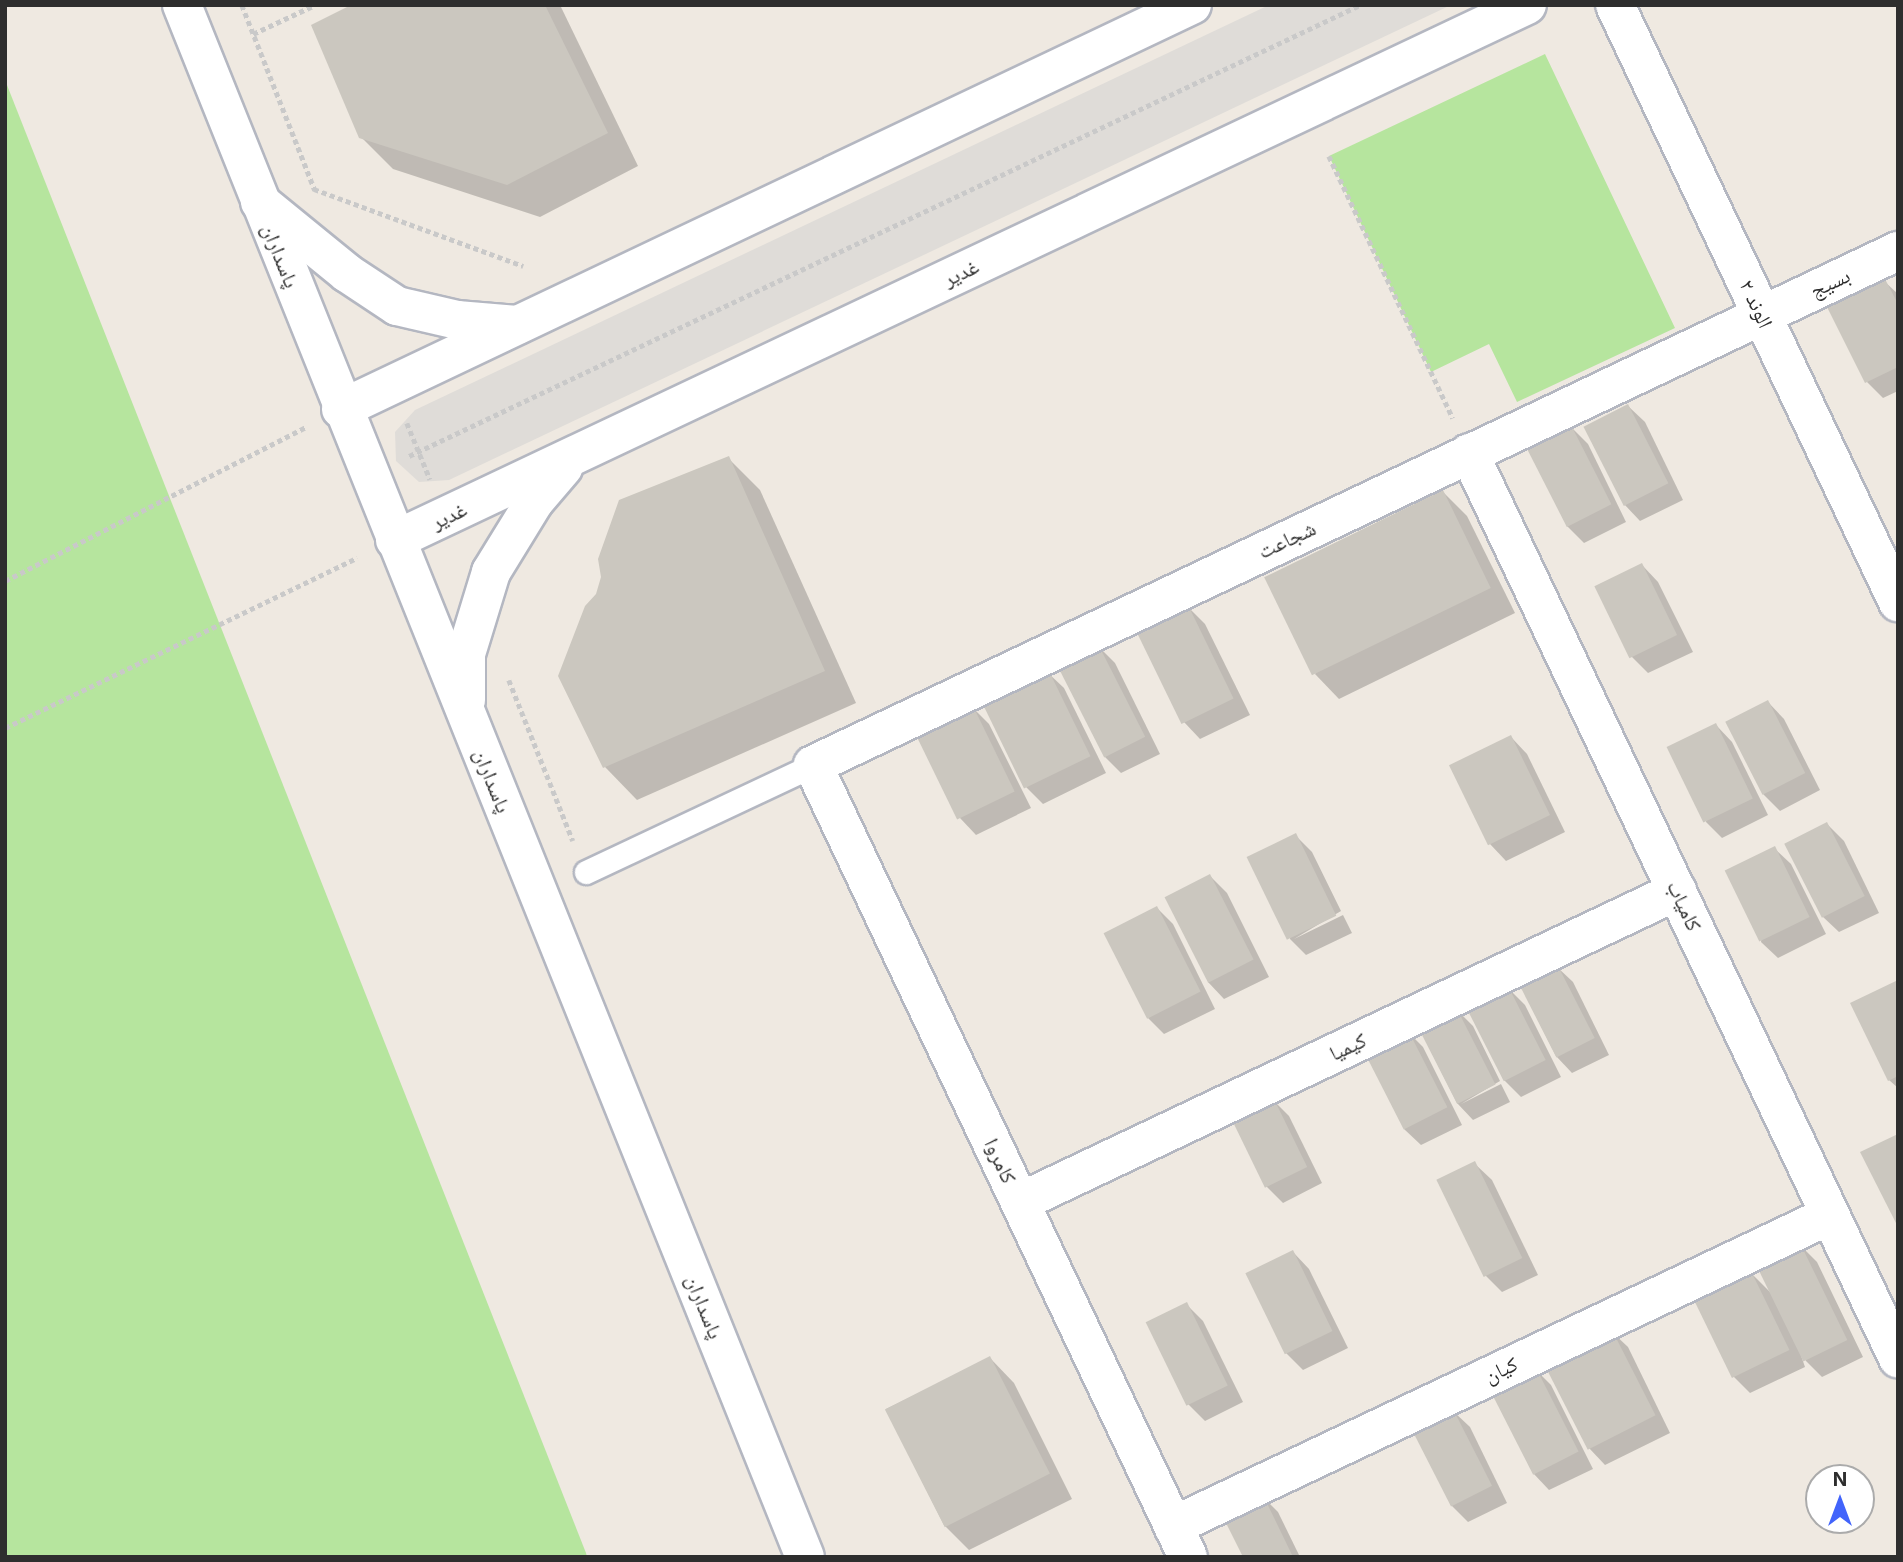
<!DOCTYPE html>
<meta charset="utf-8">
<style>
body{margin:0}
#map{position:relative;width:1903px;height:1562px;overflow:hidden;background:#efe9e1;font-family:Inter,"Noto Naskh Arabic",sans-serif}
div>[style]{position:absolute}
.green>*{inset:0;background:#b6e59e}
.plaza>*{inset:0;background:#dfdcd8}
.shadow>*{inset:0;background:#0003}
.building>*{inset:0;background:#cbc7bf;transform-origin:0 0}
.path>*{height:4.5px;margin-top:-2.25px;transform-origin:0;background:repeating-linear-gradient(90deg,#c9c9c9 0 5px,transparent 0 8.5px)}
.roads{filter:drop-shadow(2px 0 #b4b7c1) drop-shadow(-2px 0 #b4b7c1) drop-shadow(0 2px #b4b7c1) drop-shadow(0 -2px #b4b7c1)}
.service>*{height:23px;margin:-11.5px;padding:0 11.5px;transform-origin:11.5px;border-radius:11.5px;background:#fff}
.minor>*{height:38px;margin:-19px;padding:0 19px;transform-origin:19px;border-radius:19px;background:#fff}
.tertiary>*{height:38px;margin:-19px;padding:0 19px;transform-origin:19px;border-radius:19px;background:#fff}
.secondary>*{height:38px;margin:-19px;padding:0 19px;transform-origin:19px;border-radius:19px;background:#fff}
span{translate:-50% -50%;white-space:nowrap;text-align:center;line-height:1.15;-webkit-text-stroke:5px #fff;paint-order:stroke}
.street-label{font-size:21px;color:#2e2e2e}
.frame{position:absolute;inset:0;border:7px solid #2e2e2e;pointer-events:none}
.north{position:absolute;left:1805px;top:1464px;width:70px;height:70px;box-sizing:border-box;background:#fff;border:2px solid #ababab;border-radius:50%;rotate:0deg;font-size:19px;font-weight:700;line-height:28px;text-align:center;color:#2e2e2e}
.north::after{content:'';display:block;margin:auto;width:24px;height:32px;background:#4264fb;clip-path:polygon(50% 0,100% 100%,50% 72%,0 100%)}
</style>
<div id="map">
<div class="green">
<i style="clip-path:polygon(1545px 54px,1675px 328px,1517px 402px,1489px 344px,1431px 372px,1329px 156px)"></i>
<i style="clip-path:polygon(5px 80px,586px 1553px,587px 1557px,5px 1557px)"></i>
</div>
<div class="plaza">
<i style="clip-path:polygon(1269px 5px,1451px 5px,449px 480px,419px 482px,396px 461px,395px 432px,415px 410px)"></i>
</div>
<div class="shadow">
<i style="clip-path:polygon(355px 5px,560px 5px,638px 166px,540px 217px,393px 169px,361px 137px)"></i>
<i style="clip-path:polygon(1884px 281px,1898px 294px,1898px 391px,1883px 398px,1867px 382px)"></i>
<i style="clip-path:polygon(1628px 406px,1645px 422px,1683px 500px,1640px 521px,1624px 504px,1585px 427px)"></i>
<i style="clip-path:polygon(1571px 427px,1588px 444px,1626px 522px,1584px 543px,1567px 526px)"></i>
<i style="clip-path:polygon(728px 458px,760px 490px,856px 703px,637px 800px,605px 767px,560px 676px)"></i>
<i style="clip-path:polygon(1443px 492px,1467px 516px,1515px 613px,1339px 699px,1315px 674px)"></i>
<i style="clip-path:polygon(1642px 565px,1658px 582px,1693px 652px,1648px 673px,1632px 657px)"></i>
<i style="clip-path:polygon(1188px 607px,1205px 624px,1250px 715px,1200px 739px,1184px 722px)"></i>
<i style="clip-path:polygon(1098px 646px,1115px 663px,1160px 754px,1121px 773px,1105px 757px)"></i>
<i style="clip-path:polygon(1047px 672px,1064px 688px,1106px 773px,1043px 804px,1026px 787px)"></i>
<i style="clip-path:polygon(1768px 702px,1784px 719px,1820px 790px,1780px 811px,1763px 794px)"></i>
<i style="clip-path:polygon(973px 708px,989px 724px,1031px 808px,976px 835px,960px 818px)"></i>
<i style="clip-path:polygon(1716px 725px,1732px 742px,1768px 815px,1722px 838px,1706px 822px)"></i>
<i style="clip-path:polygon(1511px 737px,1527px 754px,1565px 832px,1506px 861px,1490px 844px)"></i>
<i style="clip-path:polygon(1827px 824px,1844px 841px,1879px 913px,1839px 932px,1822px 916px)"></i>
<i style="clip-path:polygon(1296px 836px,1312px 852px,1341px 911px,1294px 939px,1343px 915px,1352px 933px,1306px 955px,1290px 939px)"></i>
<i style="clip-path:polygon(1774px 848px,1791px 864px,1826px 934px,1778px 958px,1761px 942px)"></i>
<i style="clip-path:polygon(1210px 876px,1227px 893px,1269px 977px,1224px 999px,1208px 982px)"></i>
<i style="clip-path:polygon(1157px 908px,1173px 924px,1215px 1009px,1164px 1034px,1147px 1017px)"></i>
<i style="clip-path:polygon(1556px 966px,1573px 982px,1609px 1055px,1572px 1073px,1556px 1056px,1520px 984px)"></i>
<i style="clip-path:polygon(1898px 982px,1898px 1088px,1889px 1080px)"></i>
<i style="clip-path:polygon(1508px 988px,1525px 1005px,1561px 1077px,1521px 1097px,1504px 1080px)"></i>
<i style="clip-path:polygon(1456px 1009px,1473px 1026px,1500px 1081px,1461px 1104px,1501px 1084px,1510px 1102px,1473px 1120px,1457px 1103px,1419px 1027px)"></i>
<i style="clip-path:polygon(1406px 1030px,1423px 1047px,1462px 1125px,1421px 1145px,1404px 1129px)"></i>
<i style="clip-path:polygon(1272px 1099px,1289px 1116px,1322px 1183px,1283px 1203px,1266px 1186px)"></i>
<i style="clip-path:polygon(1475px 1164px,1492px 1180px,1538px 1275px,1502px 1292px,1485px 1275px)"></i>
<i style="clip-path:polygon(1800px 1245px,1817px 1262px,1863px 1357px,1822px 1377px,1806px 1361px,1796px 1341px,1805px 1367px,1750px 1393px,1733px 1376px,1749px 1271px,1772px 1294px)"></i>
<i style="clip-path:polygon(1293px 1252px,1309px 1269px,1348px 1348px,1303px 1370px,1286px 1353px,1247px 1274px)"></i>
<i style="clip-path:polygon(1187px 1305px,1203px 1321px,1243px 1402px,1205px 1421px,1188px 1404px)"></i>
<i style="clip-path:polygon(1611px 1331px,1628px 1347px,1670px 1433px,1605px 1465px,1589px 1448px)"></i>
<i style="clip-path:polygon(990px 1358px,1014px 1383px,1072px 1499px,969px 1550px,944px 1525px,886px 1409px)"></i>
<i style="clip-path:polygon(1534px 1368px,1551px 1385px,1593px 1469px,1549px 1490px,1533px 1473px,1491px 1390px)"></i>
<i style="clip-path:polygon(1453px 1411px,1470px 1427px,1507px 1503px,1468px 1522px,1452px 1506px)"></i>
<i style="clip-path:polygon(1261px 1495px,1278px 1512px,1300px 1557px,1245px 1557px)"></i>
</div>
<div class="building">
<i style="clip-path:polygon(351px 5px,545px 5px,608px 133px,507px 185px,359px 138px,311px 25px)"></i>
<i style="clip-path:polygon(1885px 279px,1898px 304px,1898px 367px,1865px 383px,1827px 307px)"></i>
<i style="left:1628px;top:404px;width:89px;height:50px;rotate:63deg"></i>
<i style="left:1571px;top:425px;width:89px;height:50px;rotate:63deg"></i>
<i style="clip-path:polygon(729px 456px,825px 671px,603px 768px,558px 676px,585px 606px,596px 594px,601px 577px,598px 559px,619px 500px)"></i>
<i style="left:1443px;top:490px;width:109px;height:199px;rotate:64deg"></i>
<i style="left:1642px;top:563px;width:80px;height:53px;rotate:64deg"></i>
<i style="left:1188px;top:605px;width:104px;height:58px;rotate:64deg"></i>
<i style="left:1098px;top:644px;width:104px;height:46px;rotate:63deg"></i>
<i style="left:1048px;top:669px;width:97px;height:74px;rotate:64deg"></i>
<i style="left:1768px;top:700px;width:82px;height:48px;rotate:63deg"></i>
<i style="left:973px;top:706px;width:95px;height:64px;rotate:64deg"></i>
<i style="left:1716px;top:723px;width:84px;height:55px;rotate:64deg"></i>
<i style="left:1511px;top:735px;width:89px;height:69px;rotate:64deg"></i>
<i style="left:1827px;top:822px;width:83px;height:48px;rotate:63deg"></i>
<i style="left:1296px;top:833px;width:92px;height:55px;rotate:64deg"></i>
<i style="left:1775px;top:846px;width:79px;height:56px;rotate:64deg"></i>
<i style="left:1210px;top:874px;width:96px;height:51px;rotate:63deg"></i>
<i style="left:1157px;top:906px;width:96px;height:60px;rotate:63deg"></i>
<i style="left:1557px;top:964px;width:83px;height:43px;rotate:63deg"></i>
<i style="clip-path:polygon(1898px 980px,1898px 1076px,1888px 1081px,1850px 1003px)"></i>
<i style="left:1508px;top:986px;width:83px;height:47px;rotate:63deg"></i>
<i style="left:1456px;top:1007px;width:87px;height:43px;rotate:63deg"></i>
<i style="left:1407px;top:1028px;width:89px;height:49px;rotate:63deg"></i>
<i style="left:1273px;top:1097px;width:78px;height:47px;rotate:64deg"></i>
<i style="clip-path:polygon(1898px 1134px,1898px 1227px,1860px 1152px)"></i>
<i style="left:1475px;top:1161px;width:108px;height:43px;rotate:64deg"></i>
<i style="left:1800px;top:1243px;width:108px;height:49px;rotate:64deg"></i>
<i style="left:1293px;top:1250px;width:90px;height:53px;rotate:64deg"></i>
<i style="left:1750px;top:1269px;width:90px;height:64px;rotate:64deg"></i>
<i style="left:1187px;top:1302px;width:93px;height:46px;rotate:64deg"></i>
<i style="left:1611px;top:1328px;width:98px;height:76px;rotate:63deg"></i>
<i style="left:990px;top:1356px;width:132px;height:118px;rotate:63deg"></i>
<i style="left:1535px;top:1366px;width:96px;height:51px;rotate:63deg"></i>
<i style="left:1453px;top:1409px;width:86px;height:46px;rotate:63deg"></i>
<i style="clip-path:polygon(1262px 1493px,1293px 1557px,1243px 1557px,1221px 1513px)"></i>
</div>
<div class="path">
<i style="left:242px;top:5px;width:199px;rotate:68.5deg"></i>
<i style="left:253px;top:34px;width:68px;rotate:-25.1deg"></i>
<i style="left:1329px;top:156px;width:290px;rotate:64.7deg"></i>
<i style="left:314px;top:189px;width:223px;rotate:20.2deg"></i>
<i style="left:407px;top:423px;width:61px;rotate:67.7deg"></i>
<i style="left:409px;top:456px;width:1053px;rotate:-25.37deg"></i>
<i style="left:5px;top:581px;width:338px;rotate:-27.1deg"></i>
<i style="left:509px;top:680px;width:173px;rotate:68.3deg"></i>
<i style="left:5px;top:728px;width:391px;rotate:-25.8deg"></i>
</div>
<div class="roads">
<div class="service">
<i style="left:586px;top:872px;width:251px;rotate:-25.2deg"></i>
</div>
<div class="minor">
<i style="left:1469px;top:453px;width:1002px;rotate:64.64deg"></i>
<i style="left:1020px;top:1202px;width:727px;rotate:-25.33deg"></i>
<i style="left:1173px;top:1526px;width:727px;rotate:-25.33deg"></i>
<i style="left:1188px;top:1557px;width:876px;rotate:-115.34deg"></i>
<i style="left:813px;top:765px;width:1201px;rotate:-25.35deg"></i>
</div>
<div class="tertiary">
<i style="left:1615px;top:5px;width:661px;rotate:64.64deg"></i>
</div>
<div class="secondary">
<i style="left:182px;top:5px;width:1672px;rotate:68.13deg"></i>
<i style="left:260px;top:202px;width:112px;rotate:39.2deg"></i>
<i style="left:347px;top:273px;width:60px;rotate:33.4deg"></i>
<i style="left:397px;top:306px;width:62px;rotate:13.1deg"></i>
<i style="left:457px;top:320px;width:60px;rotate:4.8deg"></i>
<i style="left:341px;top:409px;width:942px;rotate:-25.4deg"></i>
<i style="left:395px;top:540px;width:1252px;rotate:-25.3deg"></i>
<i style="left:466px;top:700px;width:46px;rotate:-90deg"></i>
<i style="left:466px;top:654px;width:86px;rotate:-73deg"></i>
<i style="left:491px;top:572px;width:82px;rotate:-58.4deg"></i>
<i style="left:534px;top:502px;width:45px;rotate:-49.5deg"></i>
</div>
</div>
<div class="street-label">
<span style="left:280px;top:256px;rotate:68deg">پاسداران</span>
<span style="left:961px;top:273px;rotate:-25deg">غدیر</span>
<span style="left:1830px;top:283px;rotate:-25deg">بسیج</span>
<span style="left:1756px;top:304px;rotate:65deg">الوند ۲</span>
<span style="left:449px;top:516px;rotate:-25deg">غدیر</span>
<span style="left:1287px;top:540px;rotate:-25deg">شجاعت</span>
<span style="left:492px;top:781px;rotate:68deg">پاسداران</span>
<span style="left:1684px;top:906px;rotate:65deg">کامیاب</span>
<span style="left:1348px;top:1047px;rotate:-25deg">کیمیا</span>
<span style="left:1000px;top:1161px;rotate:65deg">کامروا</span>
<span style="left:704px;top:1307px;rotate:68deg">پاسداران</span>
<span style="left:1501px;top:1370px;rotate:-25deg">کیان</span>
</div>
<div class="frame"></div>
<div class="north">N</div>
</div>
